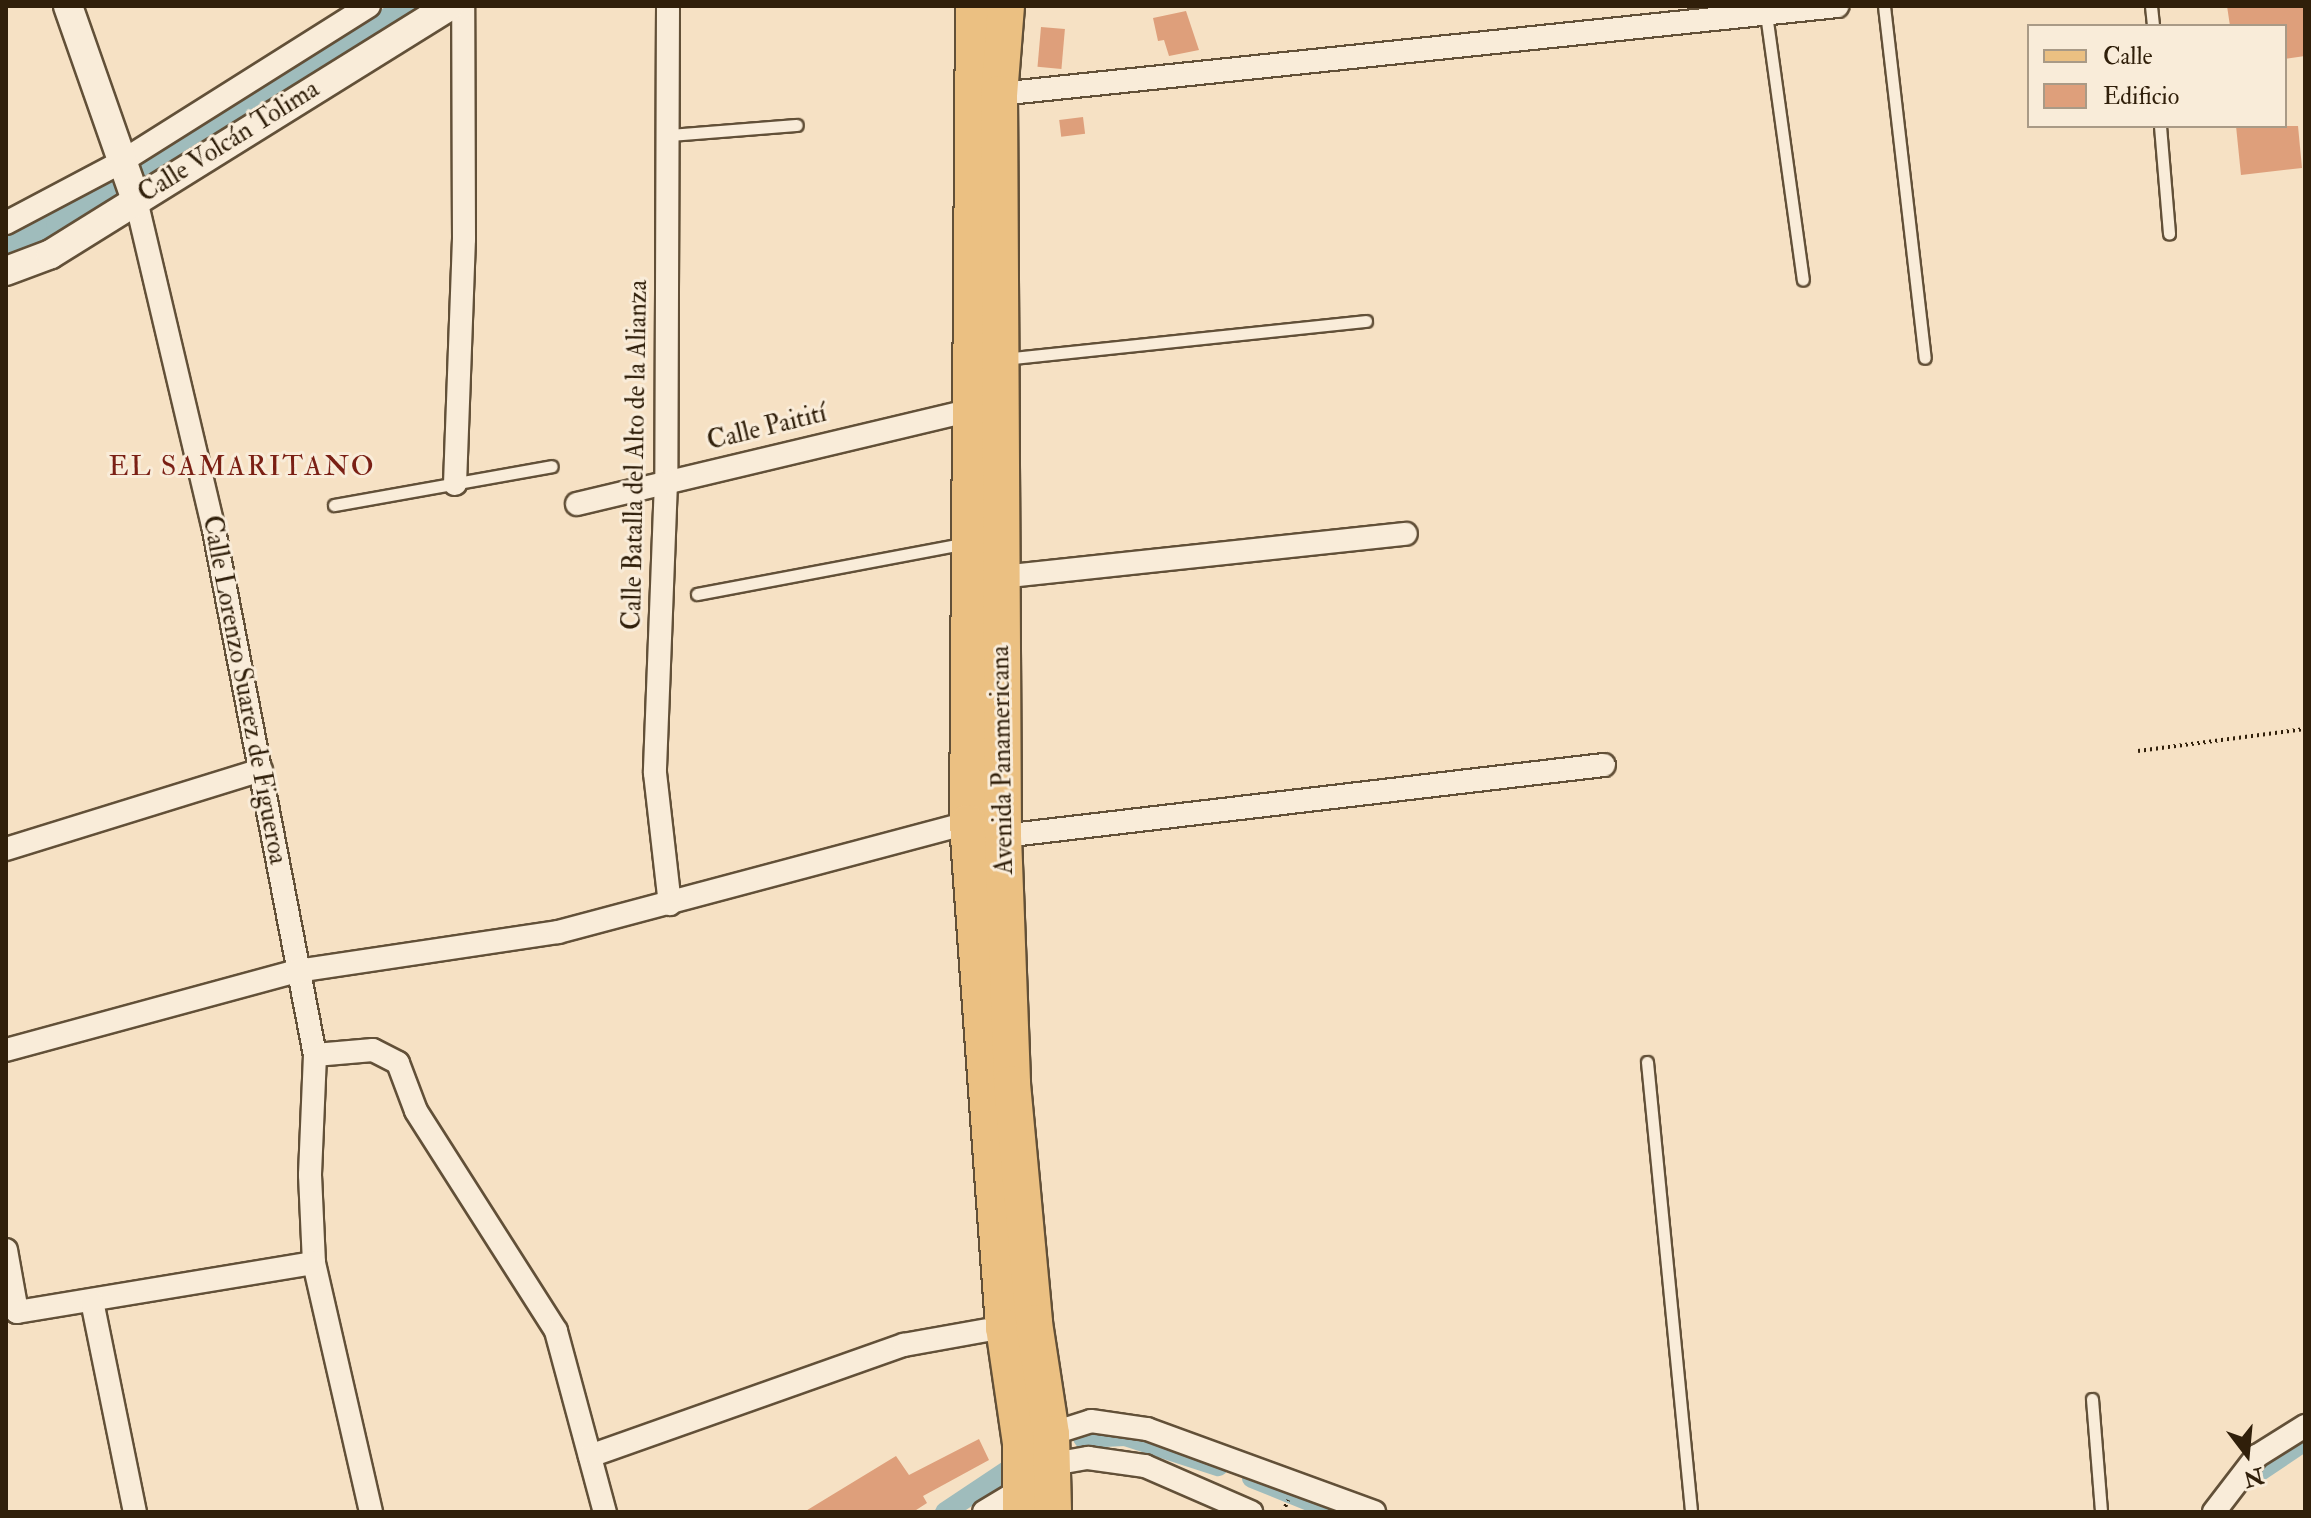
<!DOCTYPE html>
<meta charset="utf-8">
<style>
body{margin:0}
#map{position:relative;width:2311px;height:1518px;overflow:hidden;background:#f6e1c4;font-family:"IM FELL Double Pica",serif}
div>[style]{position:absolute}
.canal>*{height:20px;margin:-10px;padding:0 10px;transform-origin:10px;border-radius:10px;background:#9fbcbc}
.building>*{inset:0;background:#de9f7b;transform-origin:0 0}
.path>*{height:4px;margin-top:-2px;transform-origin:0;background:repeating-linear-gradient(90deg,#301f0a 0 2px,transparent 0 6px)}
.roads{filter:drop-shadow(2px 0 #625038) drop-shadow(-2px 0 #625038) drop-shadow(0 2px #625038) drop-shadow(0 -2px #625038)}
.service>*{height:11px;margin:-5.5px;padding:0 5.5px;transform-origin:5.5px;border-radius:5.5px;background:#f9ecd9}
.minor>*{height:22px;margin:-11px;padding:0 11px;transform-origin:11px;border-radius:11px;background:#f9ecd9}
.tertiary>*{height:28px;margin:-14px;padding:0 14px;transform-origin:14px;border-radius:14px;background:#f9ecd9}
.primary>*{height:36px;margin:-18px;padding:0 18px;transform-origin:18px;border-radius:18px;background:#ebc082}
span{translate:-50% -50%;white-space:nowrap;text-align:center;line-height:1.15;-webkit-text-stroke:6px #f9ecd9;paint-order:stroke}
.street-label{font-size:26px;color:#301f0a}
.neighbourhood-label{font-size:28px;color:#7a1f14;letter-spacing:2px}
.frame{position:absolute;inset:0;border:8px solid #301f0a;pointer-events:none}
.legend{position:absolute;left:2027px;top:24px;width:260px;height:104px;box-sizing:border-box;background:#f9ecd9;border:2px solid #a99a86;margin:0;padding:10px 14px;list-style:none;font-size:24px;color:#301f0a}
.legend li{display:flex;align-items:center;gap:16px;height:40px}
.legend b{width:40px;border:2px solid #a99a86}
.north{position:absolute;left:2207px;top:1414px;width:80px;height:80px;-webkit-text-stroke:6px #f9ecd9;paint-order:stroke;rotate:164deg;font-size:22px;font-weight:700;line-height:32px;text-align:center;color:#301f0a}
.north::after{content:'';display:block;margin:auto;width:28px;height:36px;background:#301f0a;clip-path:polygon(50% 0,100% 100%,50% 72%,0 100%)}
</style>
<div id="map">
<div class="canal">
<i style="left:6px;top:247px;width:55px;rotate:-25.6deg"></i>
<i style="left:56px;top:223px;width:412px;rotate:-31.8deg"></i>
<i style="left:1083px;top:1438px;width:42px;rotate:-2.7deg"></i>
<i style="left:1125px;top:1436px;width:98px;rotate:17.9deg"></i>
<i style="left:1252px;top:1478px;width:91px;rotate:22deg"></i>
<i style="left:2244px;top:1482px;width:73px;rotate:-33.9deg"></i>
<i style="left:945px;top:1512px;width:83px;rotate:-33.7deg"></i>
</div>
<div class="building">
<i style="clip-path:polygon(2227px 6px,2305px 6px,2305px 56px,2285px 59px,2285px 26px,2230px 26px)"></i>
<i style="clip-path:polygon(1186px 11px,1199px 50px,1169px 56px,1164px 40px,1158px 41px,1153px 18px)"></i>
<i style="left:1041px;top:27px;width:24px;height:40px;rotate:5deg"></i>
<i style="left:1083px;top:117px;width:17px;height:24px;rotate:83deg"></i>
<i style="clip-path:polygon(2236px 126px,2298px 126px,2302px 168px,2241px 175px)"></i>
<i style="clip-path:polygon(979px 1439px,989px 1460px,923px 1496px,927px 1503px,913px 1512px,804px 1512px,896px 1456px,909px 1475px)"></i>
</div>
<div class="path">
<i style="left:2138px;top:751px;width:168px;rotate:-7.5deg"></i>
<i style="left:1283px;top:1512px;width:13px;rotate:-67deg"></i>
</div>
<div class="roads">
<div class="service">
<i style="left:1884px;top:6px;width:354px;rotate:83.4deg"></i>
<i style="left:2151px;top:6px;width:20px;rotate:84deg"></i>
<i style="left:1766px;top:14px;width:268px;rotate:82.1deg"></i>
<i style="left:2160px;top:126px;width:108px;rotate:85.2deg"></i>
<i style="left:669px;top:135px;width:128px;rotate:-4.5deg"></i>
<i style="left:1004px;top:359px;width:364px;rotate:-6deg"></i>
<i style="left:334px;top:505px;width:221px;rotate:-10.1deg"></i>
<i style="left:697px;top:594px;width:274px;rotate:-10.7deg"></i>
<i style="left:1647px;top:1062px;width:452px;rotate:84.4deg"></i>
<i style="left:2092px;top:1399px;width:113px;rotate:85.4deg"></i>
</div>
<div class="minor">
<i style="left:668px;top:6px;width:476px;rotate:90.2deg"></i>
<i style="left:666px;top:482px;width:291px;rotate:92.2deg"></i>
<i style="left:655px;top:773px;width:132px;rotate:83.5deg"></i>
<i style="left:999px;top:94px;width:843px;rotate:-5.99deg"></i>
<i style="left:136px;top:200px;width:334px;rotate:76.7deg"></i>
<i style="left:213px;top:525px;width:540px;rotate:79.11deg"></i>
<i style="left:315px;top:1055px;width:120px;rotate:92.4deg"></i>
<i style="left:310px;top:1175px;width:88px;rotate:87.4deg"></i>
<i style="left:314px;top:1263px;width:255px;rotate:77.1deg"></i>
<i style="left:6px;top:223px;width:130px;rotate:-27.9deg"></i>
<i style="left:121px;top:162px;width:293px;rotate:-32.2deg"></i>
<i style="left:455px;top:484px;width:245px;rotate:-87.9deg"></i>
<i style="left:464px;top:239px;width:233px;rotate:-90.2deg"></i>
<i style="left:577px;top:504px;width:405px;rotate:-13.4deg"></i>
<i style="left:1001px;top:577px;width:407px;rotate:-6.1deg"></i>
<i style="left:1003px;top:836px;width:605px;rotate:-6.74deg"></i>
<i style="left:6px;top:849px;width:267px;rotate:-17.2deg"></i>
<i style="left:6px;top:1050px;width:302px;rotate:-15.2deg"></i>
<i style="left:297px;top:971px;width:264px;rotate:-8.5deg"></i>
<i style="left:558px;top:932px;width:424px;rotate:-14.9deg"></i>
<i style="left:315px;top:1055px;width:58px;rotate:-4.9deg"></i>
<i style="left:373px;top:1050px;width:28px;rotate:27deg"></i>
<i style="left:398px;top:1063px;width:51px;rotate:69.4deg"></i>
<i style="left:416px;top:1111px;width:261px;rotate:57.5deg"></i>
<i style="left:556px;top:1331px;width:188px;rotate:74.9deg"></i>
<i style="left:6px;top:1250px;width:63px;rotate:79.9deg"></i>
<i style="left:17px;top:1312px;width:301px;rotate:-9.4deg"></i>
<i style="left:92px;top:1301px;width:215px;rotate:78.5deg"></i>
<i style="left:1041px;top:1437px;width:52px;rotate:-17.7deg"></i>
<i style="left:1091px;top:1421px;width:57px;rotate:8.1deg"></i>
<i style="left:1147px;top:1429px;width:242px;rotate:20.1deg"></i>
<i style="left:590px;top:1456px;width:333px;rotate:-19.5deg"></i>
<i style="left:904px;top:1345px;width:102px;rotate:-10.2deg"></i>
<i style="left:1053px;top:1464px;width:36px;rotate:-10deg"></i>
<i style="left:1088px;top:1458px;width:58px;rotate:8deg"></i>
<i style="left:1145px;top:1466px;width:116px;rotate:23.5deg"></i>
<i style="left:984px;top:1512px;width:50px;rotate:-31.2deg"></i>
<i style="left:2214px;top:1512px;width:71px;rotate:-52.5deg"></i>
<i style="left:2257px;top:1456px;width:57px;rotate:-32deg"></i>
</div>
<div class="tertiary">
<i style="left:68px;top:6px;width:206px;rotate:70.7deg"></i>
<i style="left:6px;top:271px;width:48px;rotate:-20.7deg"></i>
<i style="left:51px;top:254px;width:469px;rotate:-31.9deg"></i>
</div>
<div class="primary">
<i style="left:974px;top:6px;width:817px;rotate:90.42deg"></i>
<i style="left:968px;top:823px;width:505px;rotate:85.91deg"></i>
<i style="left:1004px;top:1327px;width:117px;rotate:81.7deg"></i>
<i style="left:1021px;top:1443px;width:69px;rotate:90deg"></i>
<i style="left:1006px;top:6px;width:88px;rotate:94.5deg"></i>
<i style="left:999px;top:94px;width:742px;rotate:89.69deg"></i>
<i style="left:1003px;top:836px;width:248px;rotate:87.9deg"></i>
<i style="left:1012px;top:1084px;width:240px;rotate:84.7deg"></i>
<i style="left:1034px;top:1323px;width:112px;rotate:81.3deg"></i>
<i style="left:1051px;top:1434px;width:78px;rotate:88.5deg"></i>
</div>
</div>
<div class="street-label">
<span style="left:229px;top:142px;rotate:-32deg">Calle Volcán Tolima</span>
<span style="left:767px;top:428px;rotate:-14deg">Calle Paitití</span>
<span style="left:636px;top:455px;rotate:-89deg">Calle Batalla del Alto de la Alianza</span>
<span style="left:244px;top:690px;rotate:79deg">Calle Lorenzo Suarez de Figueroa</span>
<span style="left:1003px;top:760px;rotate:-91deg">Avenida Panamericana</span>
</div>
<div class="neighbourhood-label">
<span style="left:242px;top:467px">EL SAMARITANO</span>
</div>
<div class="frame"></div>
<ul class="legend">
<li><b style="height:10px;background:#ebc082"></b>Calle</li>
<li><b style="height:22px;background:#de9f7b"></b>Edificio</li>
</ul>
<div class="north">N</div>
</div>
